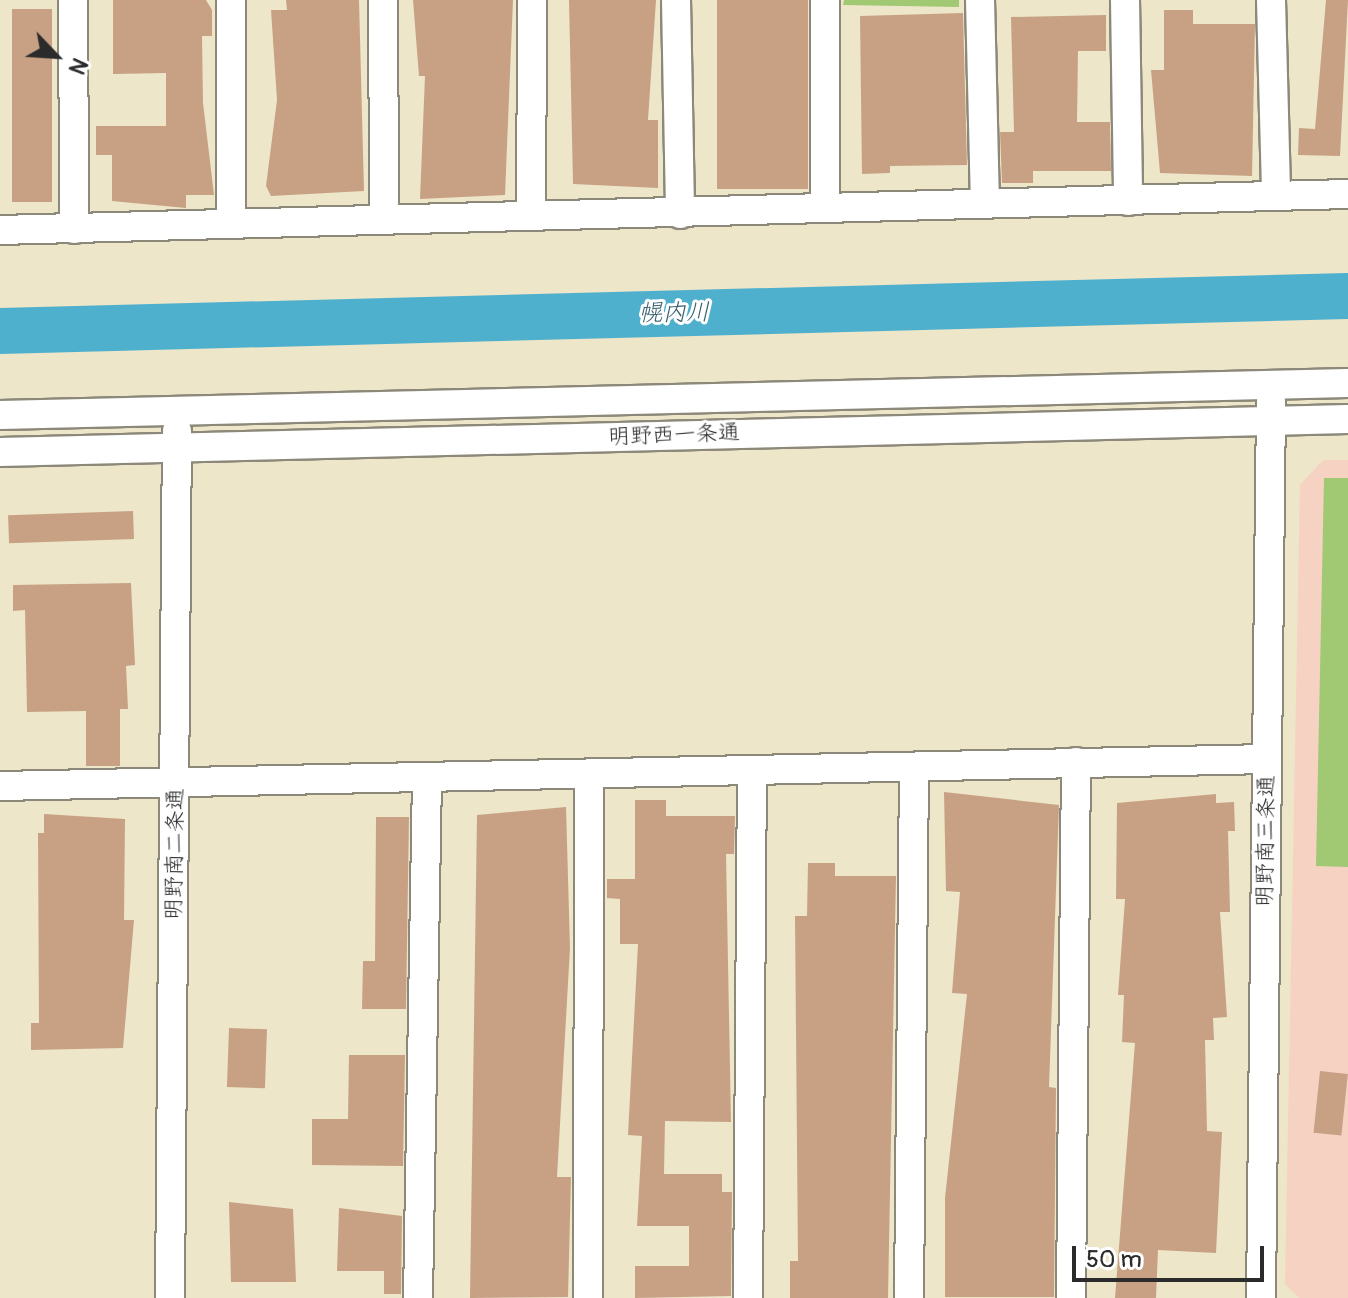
<!DOCTYPE html>
<meta charset="utf-8">
<style>
body{margin:0}
#map{position:relative;width:1348px;height:1298px;overflow:hidden;background:#ede6c9;font-family:Pangolin,"Klee One",sans-serif}
div>[style]{position:absolute}
.built>*{inset:0;background:#f5d2c2}
.green>*{inset:0;background:#a1c873}
.river>*{height:46px;margin:-23px;padding:0 23px;transform-origin:23px;border-radius:23px;background:#4fb0ce}
.building>*{inset:0;background:#c8a184;transform-origin:0 0}
.roads{filter:drop-shadow(2px 0 #8c887a) drop-shadow(-2px 0 #8c887a) drop-shadow(0 2px #8c887a) drop-shadow(0 -2px #8c887a)}
.minor>*{height:28px;margin:-14px;padding:0 14px;transform-origin:14px;border-radius:14px;background:#fff}
span{translate:-50% -50%;white-space:nowrap;text-align:center;line-height:1.15;-webkit-text-stroke:6px #fff;paint-order:stroke}
.street-label{font-size:22px;color:#2b2b2b}
.water-label{font-size:24px;color:#39606c;font-style:italic}
.north{position:absolute;left:16px;top:16px;width:80px;height:80px;-webkit-text-stroke:6px #fff;paint-order:stroke;rotate:115deg;font-size:22px;font-weight:700;line-height:32px;text-align:center;color:#2b2b2b}
.north::after{content:'';display:block;margin:auto;width:28px;height:36px;background:#2b2b2b;clip-path:polygon(50% 0,100% 100%,50% 72%,0 100%)}
.scale{position:absolute;left:1072px;top:1246px;width:192px;height:36px;box-sizing:border-box;border:4px solid #2b2b2b;border-top:0;padding-left:10px;font-size:24px;line-height:28px;white-space:nowrap;color:#2b2b2b;-webkit-text-stroke:6px #fff;paint-order:stroke}
</style>
<div id="map">
<div class="built">
<i style="clip-path:polygon(1323px 460px,1348px 460px,1348px 1298px,1299px 1298px,1285px 1284px,1300px 485px)"></i>
</div>
<div class="green">
<i style="clip-path:polygon(844px 0,959px 0,959px 7px,843px 5px)"></i>
<i style="clip-path:polygon(1324px 478px,1348px 478px,1348px 867px,1316px 866px)"></i>
</div>
<div class="river">
<i style="left:0;top:331px;width:1348px;rotate:-1.49deg"></i>
</div>
<div class="building">
<i style="clip-path:polygon(113px 0,206px 0,212px 10px,212px 36px,202px 36px,203px 103px,214px 195px,186px 195px,186px 208px,112px 201px,112px 155px,96px 155px,96px 126px,166px 126px,166px 73px,113px 74px)"></i>
<i style="clip-path:polygon(286px 0,359px 0,364px 191px,271px 196px,266px 186px,277px 100px,271px 10px,287px 10px)"></i>
<i style="clip-path:polygon(413px 0,513px 0,505px 195px,420px 199px,425px 76px,419px 76px)"></i>
<i style="clip-path:polygon(569px 0,656px 0,648px 120px,658px 120px,658px 188px,573px 184px)"></i>
<i style="left:717px;top:0;width:91px;height:189px"></i>
<i style="clip-path:polygon(1326px 0,1348px 0,1340px 156px,1298px 155px,1299px 128px,1315px 129px)"></i>
<i style="left:52px;top:9px;width:193px;height:40px;rotate:90deg"></i>
<i style="clip-path:polygon(1164px 10px,1193px 10px,1193px 24px,1255px 24px,1252px 176px,1160px 173px,1151px 70px,1164px 70px)"></i>
<i style="clip-path:polygon(963px 13px,967px 165px,890px 166px,890px 173px,862px 174px,860px 16px)"></i>
<i style="clip-path:polygon(1106px 15px,1106px 51px,1078px 51px,1077px 122px,1110px 122px,1111px 171px,1033px 171px,1033px 183px,1002px 183px,1000px 132px,1014px 132px,1011px 17px)"></i>
<i style="left:133px;top:511px;width:28px;height:125px;rotate:88deg"></i>
<i style="clip-path:polygon(131px 583px,135px 665px,126px 666px,128px 709px,120px 709px,120px 766px,86px 766px,86px 711px,27px 712px,25px 610px,13px 611px,13px 585px)"></i>
<i style="clip-path:polygon(944px 792px,1059px 805px,1049px 1087px,1056px 1088px,1054px 1297px,945px 1297px,945px 1198px,967px 994px,952px 993px,960px 892px,946px 891px)"></i>
<i style="clip-path:polygon(1216px 794px,1216px 803px,1234px 802px,1235px 831px,1228px 831px,1230px 912px,1220px 912px,1227px 1017px,1213px 1018px,1214px 1040px,1205px 1040px,1207px 1131px,1222px 1132px,1216px 1253px,1158px 1250px,1156px 1298px,1115px 1298px,1135px 1043px,1122px 1042px,1124px 995px,1118px 995px,1125px 899px,1116px 899px,1117px 803px)"></i>
<i style="clip-path:polygon(635px 800px,666px 800px,666px 816px,735px 816px,734px 854px,726px 854px,731px 1122px,665px 1121px,664px 1174px,722px 1174px,722px 1192px,732px 1192px,731px 1296px,635px 1298px,635px 1266px,689px 1266px,689px 1226px,637px 1226px,642px 1136px,628px 1135px,638px 944px,620px 944px,620px 899px,607px 898px,607px 879px,635px 879px)"></i>
<i style="clip-path:polygon(566px 807px,570px 948px,557px 1177px,571px 1177px,568px 1297px,470px 1298px,477px 815px)"></i>
<i style="clip-path:polygon(44px 814px,125px 819px,124px 920px,134px 920px,123px 1048px,31px 1050px,31px 1023px,39px 1023px,38px 833px,44px 833px)"></i>
<i style="clip-path:polygon(376px 817px,409px 817px,406px 1009px,362px 1009px,363px 961px,375px 961px)"></i>
<i style="clip-path:polygon(808px 863px,835px 863px,835px 876px,896px 876px,888px 1298px,790px 1298px,790px 1261px,798px 1261px,795px 916px,807px 916px)"></i>
<i style="left:229px;top:1028px;width:38px;height:59px;rotate:2deg"></i>
<i style="clip-path:polygon(349px 1055px,405px 1055px,403px 1166px,312px 1165px,312px 1119px,348px 1119px)"></i>
<i style="left:1320px;top:1071px;width:28px;height:62px;rotate:6deg"></i>
<i style="clip-path:polygon(229px 1202px,293px 1209px,296px 1282px,231px 1282px)"></i>
<i style="clip-path:polygon(339px 1208px,402px 1216px,401px 1294px,384px 1294px,384px 1271px,337px 1271px)"></i>
</div>
<div class="roads">
<div class="minor">
<i style="left:73px;top:0;width:229px;rotate:89.7deg"></i>
<i style="left:231px;top:0;width:223px;rotate:90deg"></i>
<i style="left:383px;top:0;width:220px;rotate:89.7deg"></i>
<i style="left:676px;top:0;width:214px;rotate:88.9deg"></i>
<i style="left:980px;top:0;width:204px;rotate:88.6deg"></i>
<i style="left:1125px;top:0;width:201px;rotate:89.1deg"></i>
<i style="left:1271px;top:0;width:195px;rotate:88.5deg"></i>
<i style="left:825px;top:208px;width:208px;rotate:-90deg"></i>
<i style="left:531px;top:214px;width:214px;rotate:-89.7deg"></i>
<i style="left:0;top:230px;width:1348px;rotate:-1.53deg"></i>
<i style="left:0;top:415px;width:1348px;rotate:-1.36deg"></i>
<i style="left:0;top:452px;width:1348px;rotate:-1.4deg"></i>
<i style="left:0;top:786px;width:1266px;rotate:-1.22deg"></i>
<i style="left:170px;top:1298px;width:867px;rotate:-89.54deg"></i>
<i style="left:418px;top:1298px;width:521px;rotate:-89.01deg"></i>
<i style="left:588px;top:1298px;width:524px;rotate:-89.89deg"></i>
<i style="left:748px;top:1298px;width:528px;rotate:-89.57deg"></i>
<i style="left:909px;top:1298px;width:529px;rotate:-89.46deg"></i>
<i style="left:1071px;top:1298px;width:536px;rotate:-89.47deg"></i>
<i style="left:1261px;top:1298px;width:897px;rotate:-89.36deg"></i>
</div>
</div>
<div class="street-label">
<span style="left:674px;top:435px;rotate:-2deg">明野西一条通</span>
<span style="left:1266px;top:841px;rotate:-89deg">明野南三条通</span>
<span style="left:175px;top:854px;rotate:-89deg">明野南二条通</span>
</div>
<div class="water-label">
<span style="left:674px;top:313px;rotate:-1deg">幌内川</span>
</div>
<div class="north">N</div>
<div class="scale">50 m</div>
</div>
